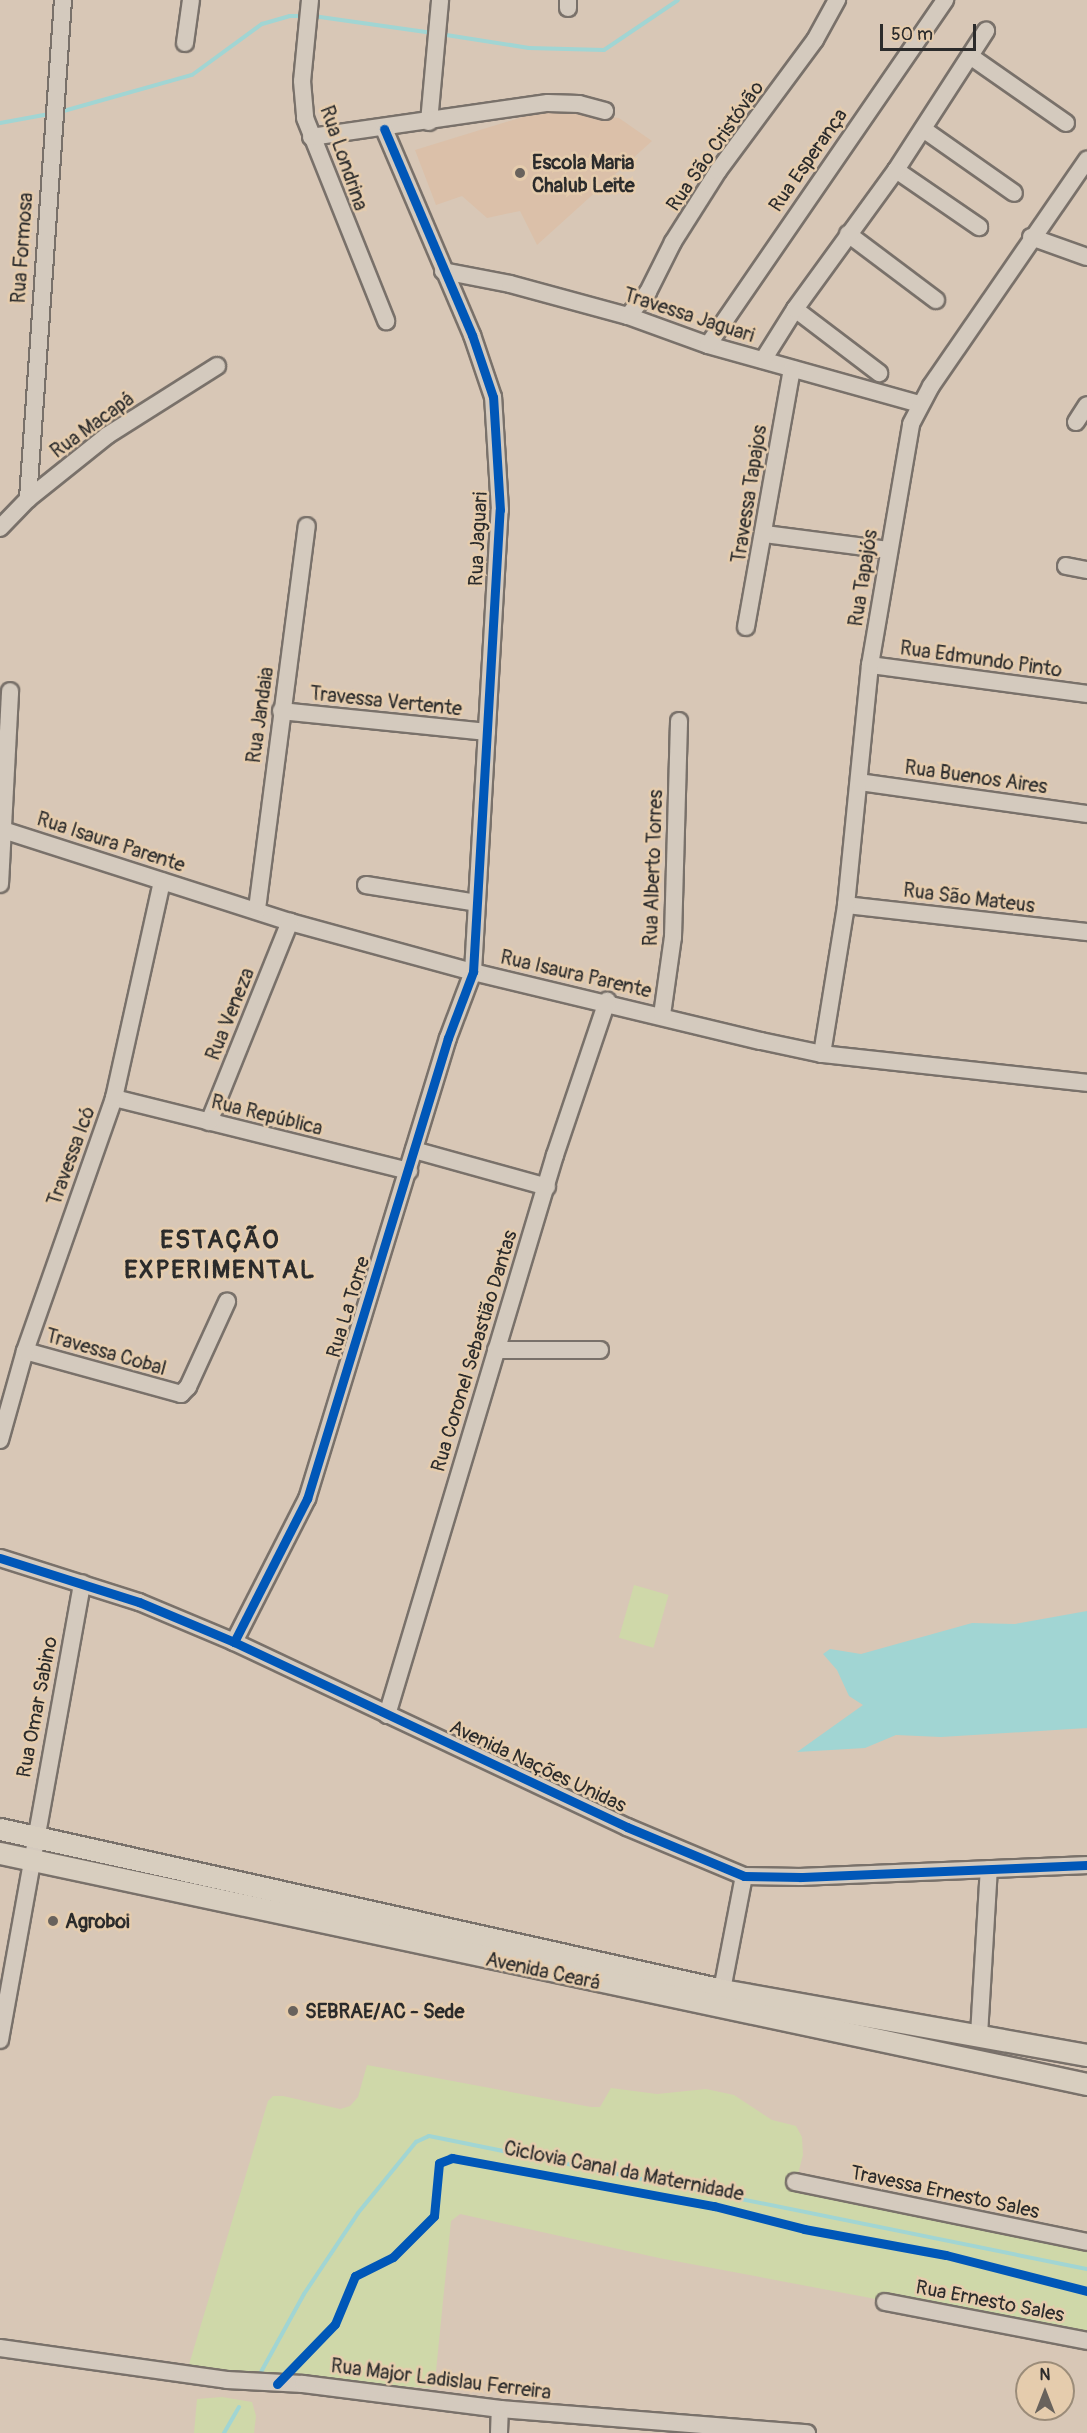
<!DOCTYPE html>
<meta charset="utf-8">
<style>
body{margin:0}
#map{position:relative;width:1087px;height:2433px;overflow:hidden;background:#d8c7b6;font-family:Pangolin,sans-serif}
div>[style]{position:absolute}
.built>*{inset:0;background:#dbc0a9}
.green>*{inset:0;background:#cfd8a9;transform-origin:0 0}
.water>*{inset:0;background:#a1d5d3}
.stream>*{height:4px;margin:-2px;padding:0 2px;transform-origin:2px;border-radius:2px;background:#a1d5d3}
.roads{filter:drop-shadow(2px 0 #79716a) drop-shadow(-2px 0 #79716a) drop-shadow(0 2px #79716a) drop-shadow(0 -2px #79716a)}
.minor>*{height:16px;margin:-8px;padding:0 8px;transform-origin:8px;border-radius:8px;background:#d4cabe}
.major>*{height:21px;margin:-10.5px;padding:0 10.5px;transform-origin:10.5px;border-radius:10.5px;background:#d8cebf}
.cycleway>*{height:9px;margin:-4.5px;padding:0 4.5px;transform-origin:4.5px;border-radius:4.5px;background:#0057b8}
.dots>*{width:16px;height:16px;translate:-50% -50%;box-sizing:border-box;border:3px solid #e5ccad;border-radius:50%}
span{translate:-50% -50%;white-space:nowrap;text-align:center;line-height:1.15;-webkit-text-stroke:5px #e5ccad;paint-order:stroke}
.street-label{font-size:20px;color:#2b2b2b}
.poi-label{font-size:20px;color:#2b2b2b;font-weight:700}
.left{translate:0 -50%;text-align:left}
.district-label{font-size:26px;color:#2b2b2b;font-weight:700;letter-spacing:1.5px}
.north{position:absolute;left:1015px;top:2361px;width:60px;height:60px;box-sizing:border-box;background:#e5ccad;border:2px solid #9b8c79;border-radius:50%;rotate:0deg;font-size:16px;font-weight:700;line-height:24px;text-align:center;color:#2b2b2b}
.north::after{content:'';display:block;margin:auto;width:21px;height:27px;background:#68625c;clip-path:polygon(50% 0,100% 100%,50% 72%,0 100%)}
.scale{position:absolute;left:880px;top:24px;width:96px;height:27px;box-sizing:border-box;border:3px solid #2b2b2b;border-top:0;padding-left:8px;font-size:18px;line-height:21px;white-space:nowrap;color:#2b2b2b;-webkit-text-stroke:4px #e5ccad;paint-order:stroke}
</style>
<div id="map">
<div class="built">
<i style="clip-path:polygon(545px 110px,619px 118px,652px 141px,537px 245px,520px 211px,487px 218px,462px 196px,436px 205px,415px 150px)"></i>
</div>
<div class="green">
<i style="left:634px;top:1585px;width:36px;height:55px;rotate:16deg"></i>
<i style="clip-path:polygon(367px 2065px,591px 2107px,600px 2107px,611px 2088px,657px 2094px,706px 2089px,734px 2095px,772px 2120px,796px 2126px,802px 2137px,803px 2155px,794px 2189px,1087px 2250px,1087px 2339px,659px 2258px,460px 2214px,451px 2221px,435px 2381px,431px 2388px,284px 2379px,188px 2368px,268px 2101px,273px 2096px,283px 2096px,340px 2109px,350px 2106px,358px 2097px)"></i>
<i style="clip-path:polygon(222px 2397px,252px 2402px,256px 2416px,254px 2433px,194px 2433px,197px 2399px)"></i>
</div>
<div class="water">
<i style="clip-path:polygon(1087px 1611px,1087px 1728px,941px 1737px,896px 1735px,865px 1748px,797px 1752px,863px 1705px,849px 1696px,837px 1670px,823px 1654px,830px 1649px,861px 1654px,972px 1623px,1015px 1624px)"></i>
</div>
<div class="stream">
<i style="left:313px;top:16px;width:121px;rotate:8.1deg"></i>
<i style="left:440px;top:34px;width:90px;rotate:8.9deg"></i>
<i style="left:529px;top:48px;width:75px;rotate:1.5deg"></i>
<i style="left:604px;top:50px;width:89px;rotate:-34deg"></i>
<i style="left:60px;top:112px;width:137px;rotate:-15.7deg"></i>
<i style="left:192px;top:75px;width:87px;rotate:-36.1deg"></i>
<i style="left:262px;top:24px;width:29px;rotate:-16deg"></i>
<i style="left:290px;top:16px;width:15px"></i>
<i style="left:0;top:123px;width:50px;rotate:-10.4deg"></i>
<i style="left:261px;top:2372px;width:89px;rotate:-61.1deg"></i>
<i style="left:304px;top:2294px;width:97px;rotate:-56.3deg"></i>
<i style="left:358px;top:2213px;width:92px;rotate:-50.8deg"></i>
<i style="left:416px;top:2142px;width:14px;rotate:-25deg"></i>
<i style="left:429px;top:2136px;width:671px;rotate:11.43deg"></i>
<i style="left:224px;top:2433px;width:30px;rotate:-60deg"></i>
</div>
<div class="roads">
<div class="minor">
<i style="left:310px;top:0;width:81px;rotate:95.6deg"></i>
<i style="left:302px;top:81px;width:37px;rotate:85deg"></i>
<i style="left:305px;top:118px;width:219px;rotate:68.2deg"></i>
<i style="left:568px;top:0;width:8px;rotate:90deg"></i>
<i style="left:185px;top:43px;width:43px;rotate:-82.1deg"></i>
<i style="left:970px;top:56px;width:117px;rotate:34.9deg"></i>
<i style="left:429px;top:122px;width:122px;rotate:-84.8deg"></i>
<i style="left:923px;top:129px;width:111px;rotate:35.1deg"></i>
<i style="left:311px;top:137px;width:239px;rotate:-8.2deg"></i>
<i style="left:548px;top:103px;width:31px;rotate:2deg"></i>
<i style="left:579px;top:104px;width:27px;rotate:15deg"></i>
<i style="left:896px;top:170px;width:101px;rotate:34.5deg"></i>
<i style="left:848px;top:234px;width:110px;rotate:36.9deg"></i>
<i style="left:1031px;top:237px;width:59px;rotate:19.7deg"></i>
<i style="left:443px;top:271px;width:68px;rotate:11deg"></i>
<i style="left:510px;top:284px;width:122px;rotate:15.2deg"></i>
<i style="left:628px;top:316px;width:85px;rotate:19.9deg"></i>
<i style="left:708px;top:345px;width:220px;rotate:15.6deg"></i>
<i style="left:795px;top:309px;width:106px;rotate:37.3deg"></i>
<i style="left:628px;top:316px;width:31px;rotate:-50deg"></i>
<i style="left:648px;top:292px;width:56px;rotate:-63.4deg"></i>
<i style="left:673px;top:242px;width:84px;rotate:-57.6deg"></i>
<i style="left:718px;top:171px;width:163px;rotate:-53.5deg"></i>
<i style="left:815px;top:40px;width:46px;rotate:-61.2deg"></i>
<i style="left:708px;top:345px;width:419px;rotate:-55.5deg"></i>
<i style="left:763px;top:360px;width:60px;rotate:-57.9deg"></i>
<i style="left:795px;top:309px;width:172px;rotate:-54deg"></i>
<i style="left:896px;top:170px;width:166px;rotate:-57.1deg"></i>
<i style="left:1076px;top:422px;width:20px;rotate:-57deg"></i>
<i style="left:28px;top:499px;width:500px;rotate:-85.99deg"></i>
<i style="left:0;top:528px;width:40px;rotate:-46deg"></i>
<i style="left:28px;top:499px;width:102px;rotate:-38.7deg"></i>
<i style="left:108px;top:435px;width:129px;rotate:-32.3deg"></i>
<i style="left:765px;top:534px;width:124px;rotate:7.4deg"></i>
<i style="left:1066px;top:566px;width:21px;rotate:11deg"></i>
<i style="left:746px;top:627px;width:262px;rotate:-79.9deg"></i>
<i style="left:870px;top:665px;width:219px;rotate:7.6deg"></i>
<i style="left:281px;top:711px;width:207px;rotate:5.8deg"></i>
<i style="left:859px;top:782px;width:230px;rotate:8deg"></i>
<i style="left:0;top:829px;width:305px;rotate:17.8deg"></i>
<i style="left:290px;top:922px;width:190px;rotate:15.3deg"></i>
<i style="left:473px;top:972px;width:296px;rotate:13.5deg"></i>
<i style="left:761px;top:1041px;width:62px;rotate:12deg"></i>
<i style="left:822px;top:1054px;width:267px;rotate:6.2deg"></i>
<i style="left:0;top:884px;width:193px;rotate:-87deg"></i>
<i style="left:366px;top:885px;width:112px;rotate:9.2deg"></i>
<i style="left:846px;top:905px;width:243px;rotate:6.4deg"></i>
<i style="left:257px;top:909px;width:386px;rotate:-82.6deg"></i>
<i style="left:662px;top:1015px;width:79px;rotate:-82deg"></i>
<i style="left:673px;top:937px;width:216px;rotate:-88.4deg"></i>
<i style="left:822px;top:1054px;width:151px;rotate:-80.8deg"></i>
<i style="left:846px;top:905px;width:241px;rotate:-84.3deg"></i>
<i style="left:870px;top:665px;width:244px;rotate:-80.3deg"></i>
<i style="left:911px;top:424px;width:43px;rotate:-62.2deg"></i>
<i style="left:931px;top:386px;width:275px;rotate:-55.4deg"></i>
<i style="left:114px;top:1098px;width:304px;rotate:13.9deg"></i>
<i style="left:209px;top:1122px;width:216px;rotate:-68deg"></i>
<i style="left:414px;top:1150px;width:138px;rotate:15.5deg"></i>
<i style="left:496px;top:1350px;width:104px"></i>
<i style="left:25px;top:1351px;width:162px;rotate:15.4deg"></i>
<i style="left:181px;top:1394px;width:10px;rotate:-45deg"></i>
<i style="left:188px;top:1387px;width:94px;rotate:-65.4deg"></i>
<i style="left:0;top:1440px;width:92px;rotate:-74.3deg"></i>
<i style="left:25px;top:1351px;width:268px;rotate:-70.6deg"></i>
<i style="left:114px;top:1098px;width:222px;rotate:-77.5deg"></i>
<i style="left:0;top:1558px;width:146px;rotate:17.6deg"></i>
<i style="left:139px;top:1602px;width:103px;rotate:22.8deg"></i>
<i style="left:234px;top:1642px;width:434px;rotate:25.2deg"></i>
<i style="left:627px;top:1827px;width:127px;rotate:22.7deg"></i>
<i style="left:744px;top:1876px;width:57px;rotate:1deg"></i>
<i style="left:801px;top:1877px;width:286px;rotate:-2.4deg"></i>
<i style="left:234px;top:1642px;width:161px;rotate:-63deg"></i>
<i style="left:307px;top:1499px;width:482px;rotate:-73deg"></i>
<i style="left:448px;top:1038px;width:71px;rotate:-69.3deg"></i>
<i style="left:473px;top:972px;width:463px;rotate:-86.7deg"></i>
<i style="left:500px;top:510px;width:113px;rotate:-93.5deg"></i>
<i style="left:493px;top:397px;width:65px;rotate:-108.7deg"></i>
<i style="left:472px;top:335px;width:224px;rotate:-113.1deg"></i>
<i style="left:387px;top:1715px;width:585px;rotate:-73.3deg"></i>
<i style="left:555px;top:1155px;width:163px;rotate:-71.3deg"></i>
<i style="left:722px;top:1990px;width:116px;rotate:-79.1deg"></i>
<i style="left:979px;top:2035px;width:166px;rotate:-86.6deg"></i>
<i style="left:0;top:2040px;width:464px;rotate:-79.8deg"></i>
<i style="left:795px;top:2182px;width:298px;rotate:11.6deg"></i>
<i style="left:885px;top:2302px;width:206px;rotate:10.9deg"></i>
<i style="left:0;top:2348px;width:229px;rotate:8deg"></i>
<i style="left:227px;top:2380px;width:76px;rotate:3deg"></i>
<i style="left:303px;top:2384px;width:199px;rotate:7.2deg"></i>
<i style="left:500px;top:2409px;width:308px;rotate:4.5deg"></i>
<i style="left:499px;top:2433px;width:24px;rotate:-88deg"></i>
</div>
<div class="major">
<i style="left:0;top:1829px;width:740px;rotate:12.57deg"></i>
<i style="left:722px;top:1990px;width:371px;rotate:10.1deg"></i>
<i style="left:0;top:1853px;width:1111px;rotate:12deg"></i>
</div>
</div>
<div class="cycleway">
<i style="left:0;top:1558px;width:146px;rotate:17.6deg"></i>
<i style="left:139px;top:1602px;width:103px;rotate:22.8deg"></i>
<i style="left:234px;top:1642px;width:434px;rotate:25.2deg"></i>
<i style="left:627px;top:1827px;width:127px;rotate:22.7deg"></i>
<i style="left:744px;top:1876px;width:57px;rotate:1deg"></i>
<i style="left:801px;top:1877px;width:286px;rotate:-2.4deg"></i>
<i style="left:234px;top:1642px;width:161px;rotate:-63deg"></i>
<i style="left:307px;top:1499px;width:482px;rotate:-73deg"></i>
<i style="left:448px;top:1038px;width:71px;rotate:-69.3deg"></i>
<i style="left:473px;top:972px;width:463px;rotate:-86.7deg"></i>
<i style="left:500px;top:510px;width:113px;rotate:-93.5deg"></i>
<i style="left:493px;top:397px;width:65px;rotate:-108.7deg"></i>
<i style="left:472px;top:335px;width:224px;rotate:-113.1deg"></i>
<i style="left:277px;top:2384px;width:83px;rotate:-46deg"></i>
<i style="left:335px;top:2324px;width:52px;rotate:-67.4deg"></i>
<i style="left:355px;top:2276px;width:42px;rotate:-26.6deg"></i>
<i style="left:393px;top:2257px;width:58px;rotate:-45deg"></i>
<i style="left:434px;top:2216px;width:53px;rotate:-84.6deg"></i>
<i style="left:439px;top:2163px;width:14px;rotate:-21deg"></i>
<i style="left:452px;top:2158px;width:266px;rotate:10.4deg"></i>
<i style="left:714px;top:2206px;width:93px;rotate:14.3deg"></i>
<i style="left:804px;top:2229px;width:144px;rotate:10.4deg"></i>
<i style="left:946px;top:2255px;width:146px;rotate:14.3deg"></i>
</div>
<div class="dots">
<i style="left:520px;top:173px;background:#68625c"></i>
<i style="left:53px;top:1921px;background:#68625c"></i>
<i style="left:293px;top:2011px;background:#68625c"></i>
</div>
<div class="street-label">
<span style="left:715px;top:146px;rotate:-55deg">Rua São Cristóvão</span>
<span style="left:344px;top:158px;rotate:71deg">Rua Londrina</span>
<span style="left:808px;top:160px;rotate:-55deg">Rua Esperança</span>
<span style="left:22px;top:248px;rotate:-86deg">Rua Formosa</span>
<span style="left:689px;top:315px;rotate:18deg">Travessa Jaguari</span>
<span style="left:92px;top:425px;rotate:-36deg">Rua Macapá</span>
<span style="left:749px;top:494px;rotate:-81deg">Travessa Tapajos</span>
<span style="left:478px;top:539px;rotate:-87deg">Rua Jaguari</span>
<span style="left:863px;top:578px;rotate:-81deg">Rua Tapajós</span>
<span style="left:981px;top:659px;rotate:8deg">Rua Edmundo Pinto</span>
<span style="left:386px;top:701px;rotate:6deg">Travessa Vertente</span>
<span style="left:260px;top:715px;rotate:-82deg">Rua Jandaia</span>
<span style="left:976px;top:777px;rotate:8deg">Rua Buenos Aires</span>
<span style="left:111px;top:842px;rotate:18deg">Rua Isaura Parente</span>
<span style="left:653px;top:868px;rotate:-88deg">Rua Alberto Torres</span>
<span style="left:969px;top:898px;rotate:7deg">Rua São Mateus</span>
<span style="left:576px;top:974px;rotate:13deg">Rua Isaura Parente</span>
<span style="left:230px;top:1014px;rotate:-68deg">Rua Veneza</span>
<span style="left:267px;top:1115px;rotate:14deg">Rua República</span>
<span style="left:71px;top:1156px;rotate:-70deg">Travessa Icó</span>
<span style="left:348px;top:1307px;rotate:-73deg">Rua La Torre</span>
<span style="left:474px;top:1351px;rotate:-73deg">Rua Coronel Sebastião Dantas</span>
<span style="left:106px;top:1352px;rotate:16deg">Travessa Cobal</span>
<span style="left:37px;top:1707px;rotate:-79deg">Rua Omar Sabino</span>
<span style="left:538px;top:1766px;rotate:25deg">Avenida Nações Unidas</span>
<span style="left:543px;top:1971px;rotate:12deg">Avenida Ceará</span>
<span style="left:624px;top:2171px;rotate:11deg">Ciclovia Canal da Maternidade</span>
<span style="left:945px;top:2192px;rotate:12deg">Travessa Ernesto Sales</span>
<span style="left:990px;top:2301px;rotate:11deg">Rua Ernesto Sales</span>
<span style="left:441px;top:2379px;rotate:7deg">Rua Major Ladislau Ferreira</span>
</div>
<div class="poi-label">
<span class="left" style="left:532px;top:174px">Escola Maria<br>Chalub Leite</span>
<span class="left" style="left:65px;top:1921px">Agroboi</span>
<span class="left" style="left:305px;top:2011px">SEBRAE/AC - Sede</span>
</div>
<div class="district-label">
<span style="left:220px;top:1256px">ESTAÇÃO<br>EXPERIMENTAL</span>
</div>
<div class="north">N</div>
<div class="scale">50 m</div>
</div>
